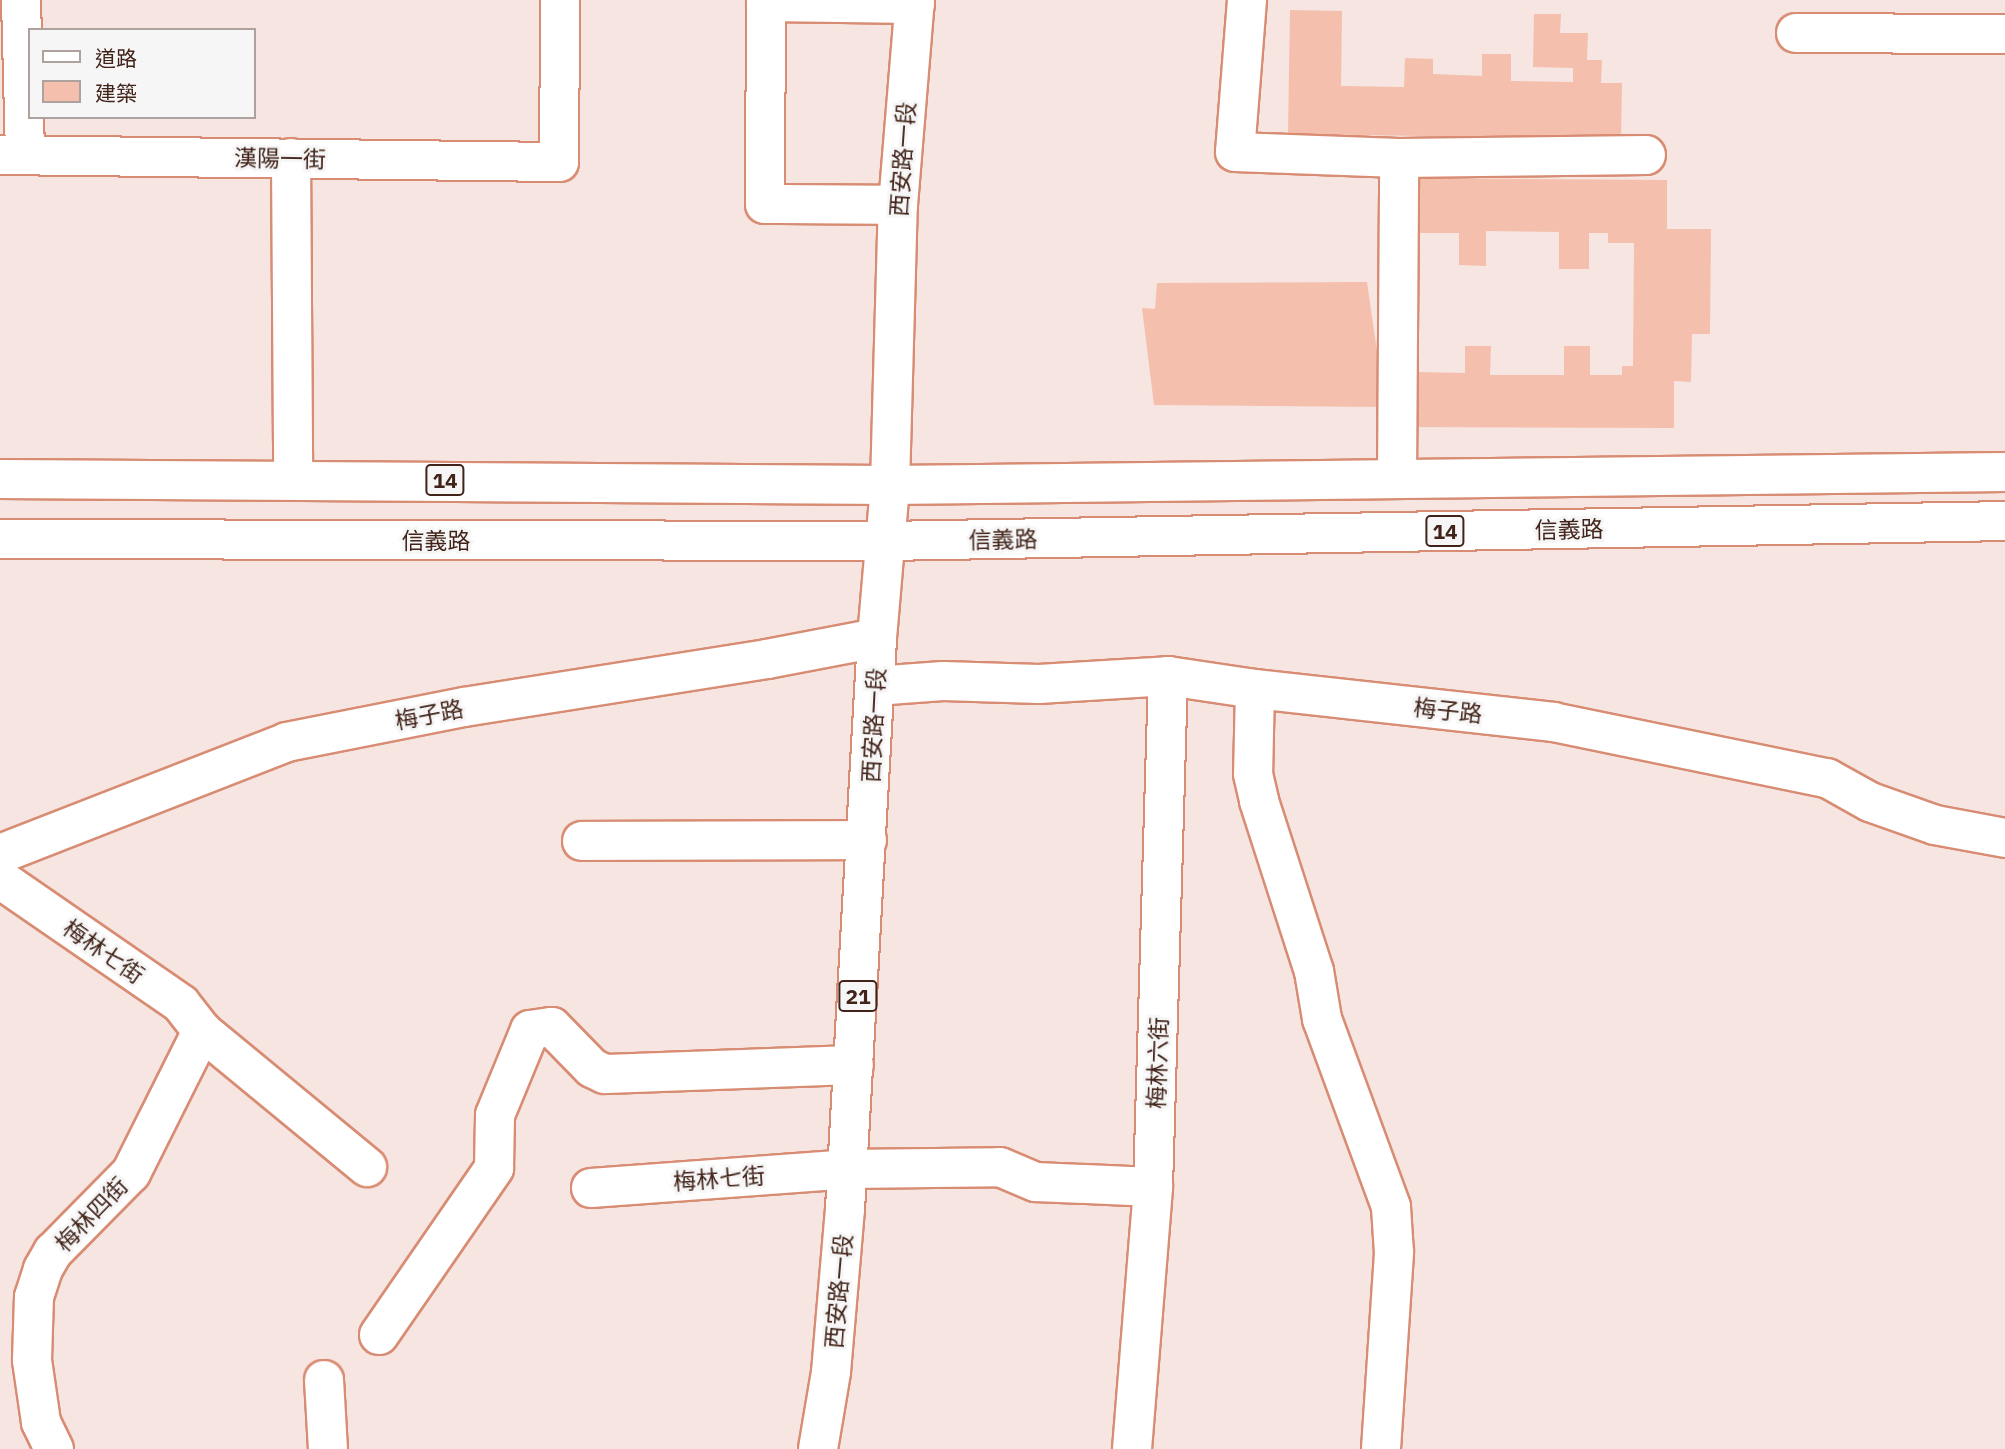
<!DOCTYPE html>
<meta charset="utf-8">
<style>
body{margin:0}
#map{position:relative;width:2005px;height:1449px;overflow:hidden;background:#f6e5e0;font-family:"IBM Plex Sans","Noto Sans TC",sans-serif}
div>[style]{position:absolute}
.building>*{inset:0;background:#f4bfad}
.roads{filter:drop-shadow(2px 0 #d88c73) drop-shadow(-2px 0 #d88c73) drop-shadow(0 2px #d88c73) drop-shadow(0 -2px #d88c73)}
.minor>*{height:38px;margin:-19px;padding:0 19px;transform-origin:19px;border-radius:19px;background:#fff}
.major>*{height:38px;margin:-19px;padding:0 19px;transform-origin:19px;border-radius:19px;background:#fff}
span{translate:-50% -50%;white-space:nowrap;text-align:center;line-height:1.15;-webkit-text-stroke:6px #f6f6f6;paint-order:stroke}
.shield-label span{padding:2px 5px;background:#f6f6f6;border:2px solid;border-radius:5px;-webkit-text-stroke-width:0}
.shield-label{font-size:21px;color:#412319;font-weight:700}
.street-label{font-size:23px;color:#412319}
.legend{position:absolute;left:28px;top:28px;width:228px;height:91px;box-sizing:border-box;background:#f6f6f6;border:2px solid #aea29e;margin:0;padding:9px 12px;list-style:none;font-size:21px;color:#412319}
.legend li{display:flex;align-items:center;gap:14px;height:35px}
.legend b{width:35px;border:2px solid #aea29e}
</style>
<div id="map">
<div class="building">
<i style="clip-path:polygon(1290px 10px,1342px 11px,1341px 86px,1404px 87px,1405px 58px,1433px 59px,1433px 74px,1482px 76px,1482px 54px,1511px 54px,1511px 81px,1573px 82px,1573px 68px,1533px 67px,1534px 14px,1561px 14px,1560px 33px,1588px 33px,1587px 60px,1602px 60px,1601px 83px,1622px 83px,1621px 139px,1288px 134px)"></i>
<i style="clip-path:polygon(1409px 178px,1667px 180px,1667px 229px,1711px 229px,1710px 334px,1692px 334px,1691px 382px,1674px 381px,1674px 428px,1412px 427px,1413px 372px,1465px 373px,1465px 346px,1491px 346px,1490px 375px,1564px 375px,1564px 346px,1590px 346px,1590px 375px,1622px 375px,1622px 366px,1633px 366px,1634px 243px,1608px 243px,1608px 233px,1589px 233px,1589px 269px,1559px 269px,1559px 232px,1486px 231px,1486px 266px,1459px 265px,1459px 233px,1409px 233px)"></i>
<i style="clip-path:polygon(1367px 282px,1385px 407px,1154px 405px,1142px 308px,1155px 309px,1157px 283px)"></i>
</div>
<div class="roads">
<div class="minor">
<i style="left:21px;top:0;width:155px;rotate:88.5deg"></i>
<i style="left:766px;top:0;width:204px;rotate:90.3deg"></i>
<i style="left:765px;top:204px;width:133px;rotate:0.4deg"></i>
<i style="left:1247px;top:0;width:152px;rotate:94.5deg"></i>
<i style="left:1235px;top:152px;width:164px;rotate:2.1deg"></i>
<i style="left:1399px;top:158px;width:247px;rotate:-0.7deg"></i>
<i style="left:766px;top:2px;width:149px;rotate:0.8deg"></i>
<i style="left:1796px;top:33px;width:209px;rotate:0.3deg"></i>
<i style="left:0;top:155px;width:559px;rotate:0.72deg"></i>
<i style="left:559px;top:162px;width:162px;rotate:-89.6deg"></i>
<i style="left:291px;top:158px;width:321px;rotate:89.6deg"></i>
<i style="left:1397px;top:479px;width:321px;rotate:-89.6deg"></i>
<i style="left:890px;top:485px;width:280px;rotate:-88.4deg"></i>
<i style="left:898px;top:205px;width:206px;rotate:-85.3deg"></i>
<i style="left:875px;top:686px;width:68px;rotate:-4.2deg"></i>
<i style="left:943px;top:681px;width:96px;rotate:1.8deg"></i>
<i style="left:1039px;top:684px;width:129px;rotate:-3.5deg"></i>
<i style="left:1168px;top:676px;width:88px;rotate:8.5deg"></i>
<i style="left:1255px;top:689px;width:300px;rotate:6.3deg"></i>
<i style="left:1553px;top:722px;width:280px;rotate:11.6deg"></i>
<i style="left:1827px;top:778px;width:49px;rotate:29.2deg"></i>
<i style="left:1870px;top:802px;width:69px;rotate:19.5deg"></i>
<i style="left:1935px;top:825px;width:71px;rotate:10.5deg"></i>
<i style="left:1255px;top:689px;width:85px;rotate:91.3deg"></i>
<i style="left:1253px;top:774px;width:28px;rotate:77deg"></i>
<i style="left:1259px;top:801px;width:179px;rotate:72.1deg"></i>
<i style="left:1314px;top:971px;width:49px;rotate:80.5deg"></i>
<i style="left:1322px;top:1019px;width:200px;rotate:69.8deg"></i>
<i style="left:1391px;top:1207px;width:46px;rotate:86.3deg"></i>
<i style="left:1394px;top:1253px;width:196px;rotate:93.8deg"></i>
<i style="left:582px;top:841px;width:285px;rotate:-0.2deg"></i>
<i style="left:0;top:854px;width:308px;rotate:-21.3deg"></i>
<i style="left:287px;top:742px;width:180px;rotate:-11.2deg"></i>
<i style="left:464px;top:707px;width:307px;rotate:-9deg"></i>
<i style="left:767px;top:659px;width:112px;rotate:-10.8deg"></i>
<i style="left:0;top:879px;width:220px;rotate:34.6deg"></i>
<i style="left:181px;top:1004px;width:34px;rotate:52deg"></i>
<i style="left:202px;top:1031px;width:214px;rotate:39.5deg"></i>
<i style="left:591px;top:1188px;width:257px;rotate:-4.2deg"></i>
<i style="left:847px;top:1169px;width:153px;rotate:-0.7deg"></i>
<i style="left:1000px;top:1167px;width:39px;rotate:23deg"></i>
<i style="left:1036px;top:1182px;width:117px;rotate:2.4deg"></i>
<i style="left:379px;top:1335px;width:203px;rotate:-55.4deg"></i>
<i style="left:494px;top:1168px;width:53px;rotate:-88.9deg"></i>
<i style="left:495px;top:1115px;width:92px;rotate:-67.6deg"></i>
<i style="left:530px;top:1030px;width:22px;rotate:-8deg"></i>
<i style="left:552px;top:1027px;width:57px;rotate:45.7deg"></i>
<i style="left:592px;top:1068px;width:14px;rotate:25deg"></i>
<i style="left:605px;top:1074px;width:249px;rotate:-2.1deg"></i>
<i style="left:324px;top:1380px;width:69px;rotate:86.7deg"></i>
<i style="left:54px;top:1449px;width:30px;rotate:-116deg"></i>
<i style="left:41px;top:1422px;width:63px;rotate:-98.3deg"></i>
<i style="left:32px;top:1360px;width:63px;rotate:-88.2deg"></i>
<i style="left:34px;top:1297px;width:29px;rotate:-72deg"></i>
<i style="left:43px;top:1269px;width:20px;rotate:-60deg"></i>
<i style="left:53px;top:1252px;width:111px;rotate:-45.4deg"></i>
<i style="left:131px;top:1173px;width:159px;rotate:-63.4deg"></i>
<i style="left:1132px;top:1449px;width:263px;rotate:-85.4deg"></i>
<i style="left:1153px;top:1187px;width:511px;rotate:-88.32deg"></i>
</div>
<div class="major">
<i style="left:0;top:479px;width:890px;rotate:0.39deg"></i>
<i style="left:890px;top:485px;width:1115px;rotate:-0.67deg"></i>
<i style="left:0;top:539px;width:885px;rotate:0.13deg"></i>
<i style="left:885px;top:541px;width:1120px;rotate:-1.02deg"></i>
<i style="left:818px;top:1449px;width:78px;rotate:-80.4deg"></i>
<i style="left:831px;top:1372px;width:164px;rotate:-85.1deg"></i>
<i style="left:845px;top:1209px;width:572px;rotate:-86.79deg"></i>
<i style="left:877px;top:638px;width:154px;rotate:-85.1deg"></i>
</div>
</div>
<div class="shield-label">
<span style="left:445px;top:480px">14</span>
<span style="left:1445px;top:531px">14</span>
<span style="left:858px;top:996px">21</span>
</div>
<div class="street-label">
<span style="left:280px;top:158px;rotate:1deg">漢陽一街</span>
<span style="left:902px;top:159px;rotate:-86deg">西安路一段</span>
<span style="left:1569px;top:529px;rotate:-1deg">信義路</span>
<span style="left:1003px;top:539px;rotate:-1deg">信義路</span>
<span style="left:436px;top:540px">信義路</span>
<span style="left:1448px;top:710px;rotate:6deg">梅子路</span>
<span style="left:429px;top:714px;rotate:-11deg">梅子路</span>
<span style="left:873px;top:725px;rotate:-87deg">西安路一段</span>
<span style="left:104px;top:951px;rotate:35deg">梅林七街</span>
<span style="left:1157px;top:1063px;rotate:-88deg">梅林六街</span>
<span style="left:719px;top:1178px;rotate:-4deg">梅林七街</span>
<span style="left:91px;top:1214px;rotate:-46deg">梅林四街</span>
<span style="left:838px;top:1291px;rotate:-85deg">西安路一段</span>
</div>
<ul class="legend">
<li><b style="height:9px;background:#fff"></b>道路</li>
<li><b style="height:19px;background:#f4bfad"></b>建築</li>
</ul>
</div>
